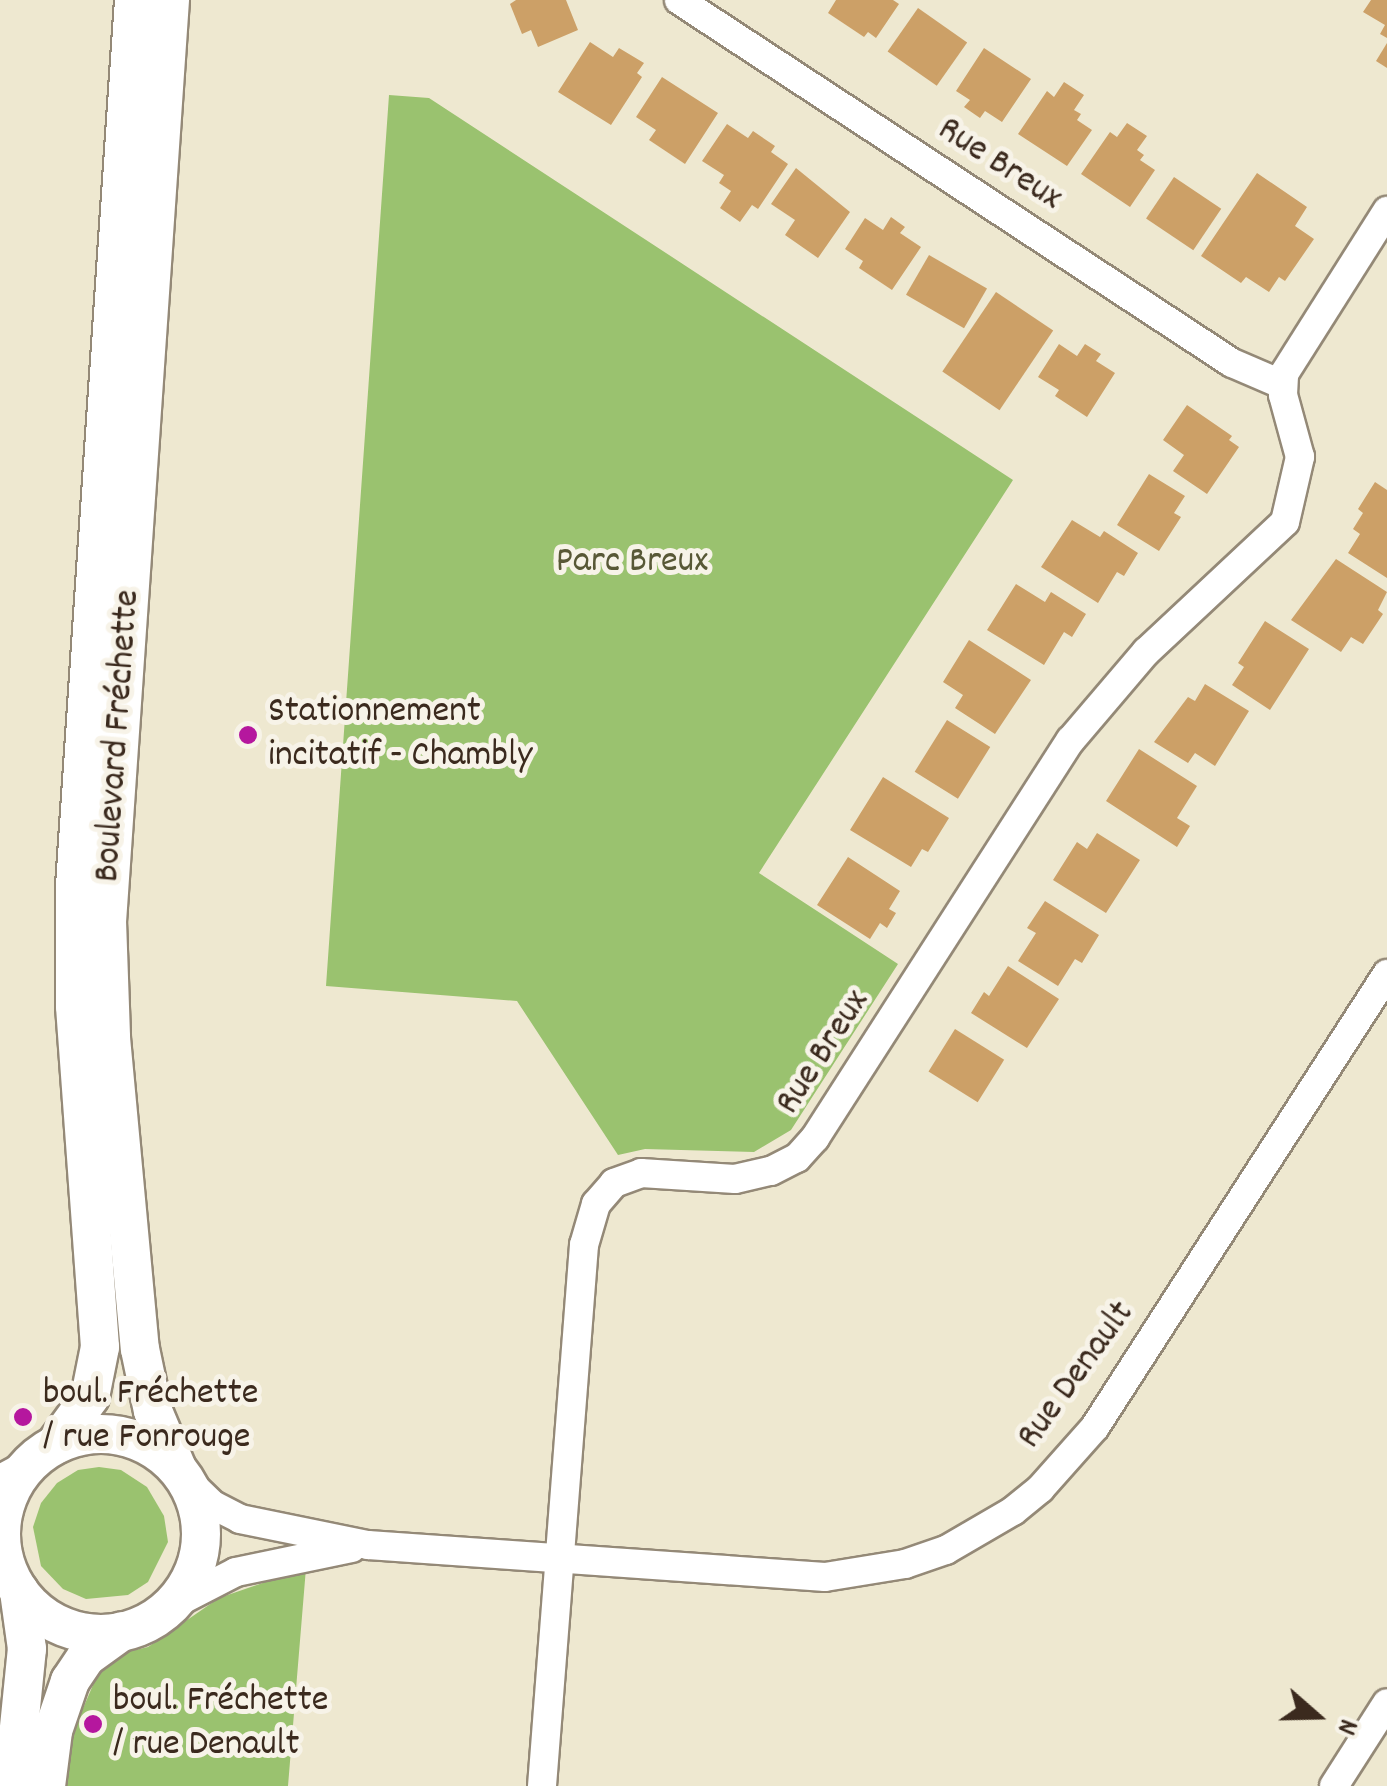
<!DOCTYPE html>
<meta charset="utf-8">
<style>
body{margin:0}
#map{position:relative;width:1387px;height:1786px;overflow:hidden;background:#eee8d0;font-family:Dekko,sans-serif}
div>[style]{position:absolute}
.green>*{inset:0;background:#9ac26f}
.building>*{inset:0;background:#cca067;transform-origin:0 0}
.roads{filter:drop-shadow(2px 0 #948977) drop-shadow(-2px 0 #948977) drop-shadow(0 2px #948977) drop-shadow(0 -2px #948977)}
.minor>*{height:28px;margin:-14px;padding:0 14px;transform-origin:14px;border-radius:14px;background:#fff}
.secondary>*{height:38px;margin:-19px;padding:0 19px;transform-origin:19px;border-radius:19px;background:#fff}
.secondary>.ring{margin:-19px;padding:0;box-sizing:content-box;background:none;border:38px solid #fff;border-radius:50%}
.dots>*{width:28px;height:28px;translate:-50% -50%;box-sizing:border-box;border:5px solid #f7f3e8;border-radius:50%}
span{translate:-50% -50%;white-space:nowrap;text-align:center;line-height:1.15;-webkit-text-stroke:10px #f7f3e8;paint-order:stroke}
.street-label{font-size:38px;color:#3b2a1e}
.park-label{font-size:38px;color:#585836}
.poi-label{font-size:38px;color:#3b2a1e}
.left{translate:0 -50%;text-align:left}
.north{position:absolute;left:1267px;top:1666px;width:100px;height:100px;-webkit-text-stroke:8px #f7f3e8;paint-order:stroke;rotate:110deg;font-size:28px;font-weight:700;line-height:40px;text-align:center;color:#3b2a1e}
.north::after{content:'';display:block;margin:auto;width:35px;height:45px;background:#3b2a1e;clip-path:polygon(50% 0,100% 100%,50% 72%,0 100%)}
</style>
<div id="map">
<div class="green">
<i style="clip-path:polygon(389px 95px,429px 98px,1013px 480px,759px 873px,898px 964px,791px 1130px,754px 1152px,645px 1149px,618px 1155px,517px 1001px,326px 986px)"></i>
<i style="clip-path:polygon(99px 1467px,121px 1470px,147px 1487px,164px 1516px,168px 1542px,148px 1582px,128px 1595px,86px 1599px,63px 1589px,41px 1566px,33px 1527px,41px 1503px,57px 1483px,78px 1470px)"></i>
<i style="clip-path:polygon(306px 1568px,288px 1786px,67px 1786px,69px 1741px,105px 1657px,148px 1647px,219px 1598px)"></i>
</div>
<div class="building">
<i style="clip-path:polygon(516px 0,566px 0,578px 30px,538px 47px,531px 30px,522px 34px,510px 4px)"></i>
<i style="clip-path:polygon(836px 0,893px 0,899px 4px,876px 38px,868px 32px,864px 37px,828px 13px)"></i>
<i style="clip-path:polygon(1371px 0,1387px 0,1387px 38px,1380px 34px,1385px 25px,1363px 12px)"></i>
<i style="left:918px;top:8px;width:60px;height:53px;rotate:35deg"></i>
<i style="clip-path:polygon(590px 42px,613px 57px,619px 48px,644px 63px,637px 73px,642px 77px,611px 125px,558px 92px)"></i>
<i style="clip-path:polygon(1387px 43px,1387px 68px,1376px 61px)"></i>
<i style="clip-path:polygon(984px 48px,1031px 79px,1002px 122px,985px 111px,980px 118px,964px 107px,970px 100px,956px 91px)"></i>
<i style="clip-path:polygon(662px 77px,718px 113px,685px 164px,649px 140px,656px 130px,636px 117px)"></i>
<i style="clip-path:polygon(1064px 82px,1084px 95px,1074px 110px,1081px 114px,1077px 120px,1092px 130px,1067px 166px,1018px 134px,1047px 91px,1054px 97px)"></i>
<i style="clip-path:polygon(1127px 123px,1147px 136px,1137px 150px,1144px 155px,1140px 160px,1155px 170px,1130px 207px,1081px 174px,1110px 132px,1117px 137px)"></i>
<i style="clip-path:polygon(727px 124px,748px 138px,753px 131px,775px 146px,771px 152px,788px 164px,758px 209px,752px 205px,740px 222px,720px 208px,731px 191px,719px 183px,724px 175px,702px 161px)"></i>
<i style="clip-path:polygon(796px 168px,850px 212px,818px 258px,785px 235px,795px 220px,771px 204px)"></i>
<i style="clip-path:polygon(1257px 173px,1307px 207px,1295px 226px,1314px 239px,1285px 281px,1279px 277px,1269px 292px,1246px 277px,1241px 283px,1201px 256px)"></i>
<i style="left:1174px;top:177px;width:57px;height:50px;rotate:34deg"></i>
<i style="clip-path:polygon(891px 217px,905px 227px,900px 233px,921px 247px,892px 290px,859px 268px,863px 261px,845px 249px,865px 218px,883px 230px)"></i>
<i style="left:929px;top:255px;width:67px;height:46px;rotate:30deg"></i>
<i style="left:996px;top:292px;width:69px;height:96px;rotate:34deg"></i>
<i style="clip-path:polygon(1059px 344px,1077px 356px,1085px 344px,1101px 354px,1096px 361px,1115px 373px,1087px 417px,1055px 396px,1059px 390px,1038px 377px)"></i>
<i style="clip-path:polygon(1187px 405px,1232px 436px,1229px 440px,1239px 447px,1207px 494px,1173px 471px,1184px 455px,1163px 440px)"></i>
<i style="clip-path:polygon(1149px 474px,1185px 496px,1174px 513px,1181px 517px,1159px 551px,1117px 525px)"></i>
<i style="clip-path:polygon(1375px 482px,1387px 490px,1387px 578px,1348px 553px,1360px 534px,1353px 529px,1363px 513px,1358px 509px)"></i>
<i style="clip-path:polygon(1072px 520px,1100px 537px,1104px 531px,1138px 553px,1124px 576px,1117px 572px,1098px 603px,1041px 567px)"></i>
<i style="clip-path:polygon(1336px 559px,1387px 592px,1378px 610px,1383px 614px,1363px 644px,1351px 637px,1341px 652px,1291px 620px)"></i>
<i style="clip-path:polygon(1016px 584px,1045px 602px,1051px 592px,1086px 614px,1072px 637px,1064px 632px,1044px 665px,987px 630px)"></i>
<i style="clip-path:polygon(1265px 621px,1309px 649px,1270px 710px,1232px 685px,1244px 667px,1238px 663px)"></i>
<i style="clip-path:polygon(969px 640px,1031px 680px,995px 734px,955px 708px,963px 695px,943px 682px)"></i>
<i style="clip-path:polygon(1205px 684px,1249px 711px,1215px 766px,1195px 753px,1188px 763px,1154px 742px,1188px 697px,1195px 701px)"></i>
<i style="left:947px;top:720px;width:51px;height:61px;rotate:32deg"></i>
<i style="clip-path:polygon(1139px 749px,1197px 786px,1177px 818px,1190px 826px,1177px 847px,1106px 801px)"></i>
<i style="clip-path:polygon(883px 777px,949px 818px,928px 852px,922px 849px,911px 867px,850px 830px)"></i>
<i style="clip-path:polygon(1097px 833px,1140px 860px,1106px 913px,1053px 880px,1077px 842px,1087px 849px)"></i>
<i style="clip-path:polygon(848px 857px,900px 891px,889px 909px,896px 913px,887px 928px,880px 923px,870px 939px,817px 905px)"></i>
<i style="clip-path:polygon(1045px 901px,1099px 935px,1082px 963px,1075px 959px,1058px 986px,1018px 961px,1036px 933px,1027px 928px)"></i>
<i style="clip-path:polygon(1008px 966px,1059px 999px,1027px 1048px,971px 1013px,984px 992px,989px 996px)"></i>
<i style="left:955px;top:1029px;width:58px;height:50px;rotate:32deg"></i>
</div>
<div class="roads">
<div class="minor">
<i style="left:679px;top:0;width:661px;rotate:33.28deg"></i>
<i style="left:1232px;top:363px;width:53px;rotate:23.2deg"></i>
<i style="left:0;top:1479px;width:30px;rotate:-28deg"></i>
<i style="left:187px;top:1480px;width:36px;rotate:44deg"></i>
<i style="left:213px;top:1505px;width:30px;rotate:27deg"></i>
<i style="left:240px;top:1519px;width:131px;rotate:11.5deg"></i>
<i style="left:368px;top:1545px;width:458px;rotate:4deg"></i>
<i style="left:825px;top:1577px;width:81px;rotate:-9.2deg"></i>
<i style="left:905px;top:1564px;width:43px;rotate:-18.9deg"></i>
<i style="left:946px;top:1550px;width:78px;rotate:-30.2deg"></i>
<i style="left:1013px;top:1511px;width:35px;rotate:-39deg"></i>
<i style="left:1040px;top:1489px;width:83px;rotate:-48.4deg"></i>
<i style="left:1095px;top:1427px;width:539px;rotate:-57.19deg"></i>
<i style="left:0;top:1568px;width:16px;rotate:43deg"></i>
<i style="left:172px;top:1605px;width:72px;rotate:-27.3deg"></i>
<i style="left:236px;top:1572px;width:118px;rotate:-11.7deg"></i>
<i style="left:542px;top:1786px;width:543px;rotate:-85.56deg"></i>
<i style="left:584px;top:1245px;width:43px;rotate:-73.7deg"></i>
<i style="left:596px;top:1204px;width:28px;rotate:-49deg"></i>
<i style="left:614px;top:1183px;width:29px;rotate:-20deg"></i>
<i style="left:641px;top:1173px;width:94px;rotate:3.7deg"></i>
<i style="left:735px;top:1179px;width:37px;rotate:-13deg"></i>
<i style="left:771px;top:1171px;width:29px;rotate:-27deg"></i>
<i style="left:797px;top:1158px;width:27px;rotate:-48deg"></i>
<i style="left:815px;top:1138px;width:473px;rotate:-57.3deg"></i>
<i style="left:1071px;top:740px;width:116px;rotate:-49.6deg"></i>
<i style="left:1146px;top:652px;width:190px;rotate:-43.1deg"></i>
<i style="left:1285px;top:522px;width:67px;rotate:-77deg"></i>
<i style="left:1300px;top:457px;width:64px;rotate:-105.3deg"></i>
<i style="left:1283px;top:395px;width:21px;rotate:-87deg"></i>
<i style="left:1284px;top:374px;width:193px;rotate:-57.7deg"></i>
<i style="left:1334px;top:1786px;width:98px;rotate:-57.4deg"></i>
</div>
<div class="secondary">
<i style="left:170px;top:0;width:923px;rotate:93.91deg"></i>
<i style="left:107px;top:921px;width:117px;rotate:88deg"></i>
<i style="left:111px;top:1038px;width:312px;rotate:84.7deg"></i>
<i style="left:140px;top:1349px;width:63px;rotate:78.2deg"></i>
<i style="left:153px;top:1411px;width:60px;rotate:67.3deg"></i>
<i class="ring" style="left:1px;top:1434px;width:162px;height:162px"></i>
<i style="left:55px;top:1445px;width:59px;rotate:-53.9deg"></i>
<i style="left:90px;top:1397px;width:51px;rotate:-78.7deg"></i>
<i style="left:100px;top:1347px;width:342px;rotate:-94.2deg"></i>
<i style="left:75px;top:1006px;width:120px;rotate:-90deg"></i>
<i style="left:75px;top:886px;width:888px;rotate:-86.19deg"></i>
<i style="left:13px;top:1786px;width:138px;rotate:-84.2deg"></i>
<i style="left:27px;top:1649px;width:59px;rotate:-97.9deg"></i>
<i style="left:46px;top:1786px;width:55px;rotate:-82.7deg"></i>
<i style="left:53px;top:1731px;width:53px;rotate:-71.2deg"></i>
<i style="left:70px;top:1681px;width:29px;rotate:-56deg"></i>
<i style="left:86px;top:1657px;width:44px;rotate:-35.8deg"></i>
</div>
</div>
<div class="dots">
<i style="left:248px;top:735px;background:#b5179e"></i>
<i style="left:23px;top:1417px;background:#b5179e"></i>
<i style="left:93px;top:1724px;background:#b5179e"></i>
</div>
<div class="street-label">
<span style="left:999px;top:165px;rotate:33deg">Rue Breux</span>
<span style="left:119px;top:736px;rotate:-86deg">Boulevard Fréchette</span>
<span style="left:824px;top:1053px;rotate:-57deg">Rue Breux</span>
<span style="left:1077px;top:1376px;rotate:-54deg">Rue Denault</span>
</div>
<div class="park-label">
<span style="left:632px;top:563px">Parc Breux</span>
</div>
<div class="poi-label">
<span class="left" style="left:268px;top:735px">Stationnement<br>incitatif - Chambly</span>
<span class="left" style="left:43px;top:1417px">boul. Fréchette<br>/ rue Fonrouge</span>
<span class="left" style="left:113px;top:1724px">boul. Fréchette<br>/ rue Denault</span>
</div>
<div class="north">N</div>
</div>
